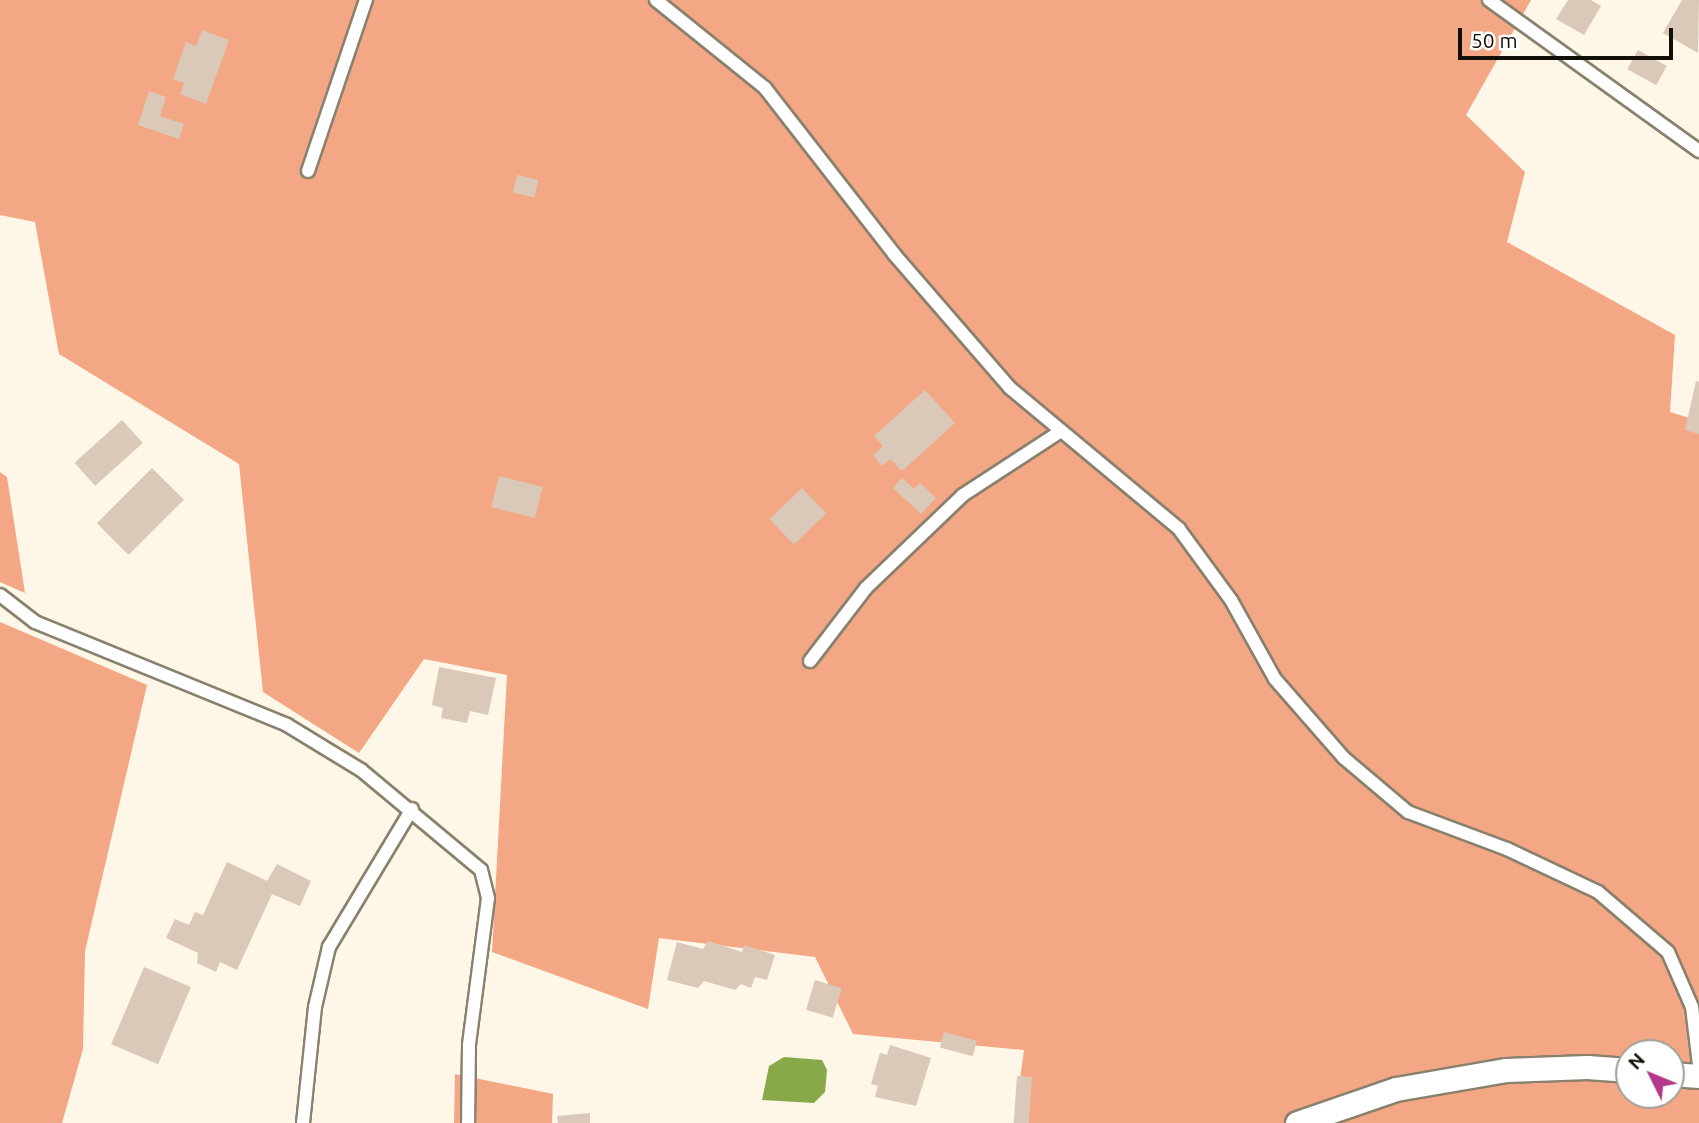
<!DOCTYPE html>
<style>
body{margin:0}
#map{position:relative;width:1699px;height:1123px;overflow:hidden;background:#fef6e6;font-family:Ubuntu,sans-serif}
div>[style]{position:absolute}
.forest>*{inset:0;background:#f4a784}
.water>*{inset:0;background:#88a94a}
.building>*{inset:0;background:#dac9b8;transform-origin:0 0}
.roads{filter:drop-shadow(2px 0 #89806d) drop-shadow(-2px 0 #89806d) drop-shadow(0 2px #89806d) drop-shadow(0 -2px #89806d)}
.service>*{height:12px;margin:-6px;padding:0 6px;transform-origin:6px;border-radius:6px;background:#fff}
.minor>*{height:23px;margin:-11.5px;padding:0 11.5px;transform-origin:11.5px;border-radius:11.5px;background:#fff}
span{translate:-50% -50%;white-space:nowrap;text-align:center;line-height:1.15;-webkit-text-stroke:5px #fff;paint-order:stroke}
.north{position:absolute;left:1615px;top:1039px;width:70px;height:70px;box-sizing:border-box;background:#fff;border:2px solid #a09f9c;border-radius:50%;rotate:313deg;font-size:19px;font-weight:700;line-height:28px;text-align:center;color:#120f08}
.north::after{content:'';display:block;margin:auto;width:24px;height:32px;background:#b53989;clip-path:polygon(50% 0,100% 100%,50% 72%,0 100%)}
.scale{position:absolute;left:1458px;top:28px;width:215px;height:32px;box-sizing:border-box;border:4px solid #120f08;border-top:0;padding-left:9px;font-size:21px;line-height:24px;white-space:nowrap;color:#120f08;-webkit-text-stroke:5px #fff;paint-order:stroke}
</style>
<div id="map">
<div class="forest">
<i style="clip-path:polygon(evenodd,0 0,1531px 0,1466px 115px,1525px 172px,1507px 242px,1675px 335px,1670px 412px,1699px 421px,1699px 1123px,1014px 1123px,1024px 1050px,853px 1034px,815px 957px,659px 938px,648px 1009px,492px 952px,507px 675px,424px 659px,359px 753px,263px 692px,239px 464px,59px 354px,35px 222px,0 215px,0 0,1629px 1053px,1671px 1053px,1671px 1095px,1629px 1095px,1629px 1053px)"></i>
<i style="clip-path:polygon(0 472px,7px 477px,25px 593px,0 582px)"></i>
<i style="clip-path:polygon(0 622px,147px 685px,85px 951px,83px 1049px,62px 1123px,0 1123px)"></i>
<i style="clip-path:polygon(455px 1074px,553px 1094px,552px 1123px,454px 1123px)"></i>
</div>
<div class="water">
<i style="clip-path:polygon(784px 1057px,822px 1060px,827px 1070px,825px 1092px,814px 1103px,762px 1100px,769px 1066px)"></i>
</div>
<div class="building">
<i style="clip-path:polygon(1568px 0,1591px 0,1601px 6px,1584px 35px,1556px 19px)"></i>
<i style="clip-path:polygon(1682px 0,1699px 0,1698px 53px,1663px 33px)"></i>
<i style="clip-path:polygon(202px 30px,229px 40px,206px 104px,180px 94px,184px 83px,173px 79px,186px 42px,196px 46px)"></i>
<i style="left:1638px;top:50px;width:33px;height:22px;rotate:29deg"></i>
<i style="clip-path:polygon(149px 91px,166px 97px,160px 116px,184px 124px,179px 139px,138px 125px)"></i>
<i style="left:517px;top:175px;width:22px;height:18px;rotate:13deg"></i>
<i style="clip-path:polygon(1696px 381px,1699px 382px,1699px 434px,1685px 430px)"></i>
<i style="clip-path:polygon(925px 390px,955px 423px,902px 471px,890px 459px,882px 466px,873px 455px,883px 446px,874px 436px)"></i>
<i style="left:122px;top:420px;width:31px;height:64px;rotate:48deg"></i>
<i style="left:152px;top:468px;width:45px;height:78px;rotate:45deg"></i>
<i style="left:499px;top:476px;width:45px;height:32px;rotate:14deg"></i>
<i style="clip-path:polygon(902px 478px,914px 489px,920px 483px,936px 498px,921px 514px,893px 488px)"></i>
<i style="left:802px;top:488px;width:35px;height:45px;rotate:46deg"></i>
<i style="clip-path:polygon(439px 667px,496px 678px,488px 715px,470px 711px,467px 723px,441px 718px,443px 708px,432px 705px)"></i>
<i style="clip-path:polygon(227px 862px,267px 881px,277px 864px,311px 881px,300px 906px,272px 894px,237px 970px,220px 962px,216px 972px,197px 963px,198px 953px,166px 938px,175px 919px,189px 925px,195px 912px,203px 915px)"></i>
<i style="clip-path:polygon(708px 941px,742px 952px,744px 945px,775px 955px,767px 980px,755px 977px,751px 988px,741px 984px,735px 990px,704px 981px,698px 988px,667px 980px,677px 942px,703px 949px)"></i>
<i style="left:144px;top:967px;width:51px;height:84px;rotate:23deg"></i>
<i style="left:815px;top:980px;width:28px;height:31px;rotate:17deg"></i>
<i style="left:944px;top:1032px;width:34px;height:16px;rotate:15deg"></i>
<i style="clip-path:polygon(890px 1045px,931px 1058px,916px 1106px,875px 1097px,878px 1086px,871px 1084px,880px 1053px,887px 1055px)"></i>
<i style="left:1017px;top:1076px;width:15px;height:47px;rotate:4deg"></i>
<i style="clip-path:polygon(590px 1113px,590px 1123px,558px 1123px,557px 1116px)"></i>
</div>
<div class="roads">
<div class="service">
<i style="left:656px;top:0;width:140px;rotate:38.9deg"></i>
<i style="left:765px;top:88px;width:210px;rotate:52.1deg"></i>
<i style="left:894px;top:254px;width:177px;rotate:49.1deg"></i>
<i style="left:1010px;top:388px;width:220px;rotate:39.8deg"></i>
<i style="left:1179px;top:529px;width:88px;rotate:53.8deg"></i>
<i style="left:1231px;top:600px;width:90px;rotate:60.9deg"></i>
<i style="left:1275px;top:679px;width:105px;rotate:48.9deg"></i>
<i style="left:1344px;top:758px;width:84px;rotate:40.2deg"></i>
<i style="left:1408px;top:812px;width:106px;rotate:20.5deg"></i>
<i style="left:1507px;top:849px;width:101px;rotate:25.3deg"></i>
<i style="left:1598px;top:892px;width:92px;rotate:40.6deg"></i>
<i style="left:1668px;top:952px;width:60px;rotate:66.4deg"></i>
<i style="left:1692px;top:1007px;width:58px;rotate:83.1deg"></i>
<i style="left:1489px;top:0;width:259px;rotate:35.7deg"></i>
<i style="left:308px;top:171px;width:181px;rotate:-71.3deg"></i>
<i style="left:0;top:595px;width:44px;rotate:37.6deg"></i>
<i style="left:35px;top:622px;width:272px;rotate:22.2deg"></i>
<i style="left:287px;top:725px;width:87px;rotate:31.3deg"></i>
<i style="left:361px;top:770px;width:156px;rotate:39.8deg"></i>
<i style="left:481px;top:870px;width:29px;rotate:76deg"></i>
<i style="left:488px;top:898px;width:148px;rotate:97.4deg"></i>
<i style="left:469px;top:1045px;width:78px;rotate:90.7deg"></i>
<i style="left:810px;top:661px;width:92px;rotate:-52.5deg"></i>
<i style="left:866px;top:588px;width:134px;rotate:-43.8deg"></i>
<i style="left:963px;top:495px;width:117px;rotate:-33.1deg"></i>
<i style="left:303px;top:1123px;width:117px;rotate:-84.1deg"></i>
<i style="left:315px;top:1007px;width:62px;rotate:-76.9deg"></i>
<i style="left:329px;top:947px;width:161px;rotate:-59deg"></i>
</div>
<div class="minor">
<i style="left:1671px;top:1074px;width:28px;rotate:4deg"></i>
<i style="left:1297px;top:1123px;width:105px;rotate:-19deg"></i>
<i style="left:1396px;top:1089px;width:112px;rotate:-9.8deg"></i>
<i style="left:1506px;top:1070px;width:81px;rotate:-2.1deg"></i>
<i style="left:1587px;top:1067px;width:42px;rotate:4.1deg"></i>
</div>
</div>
<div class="north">N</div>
<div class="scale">50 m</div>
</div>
